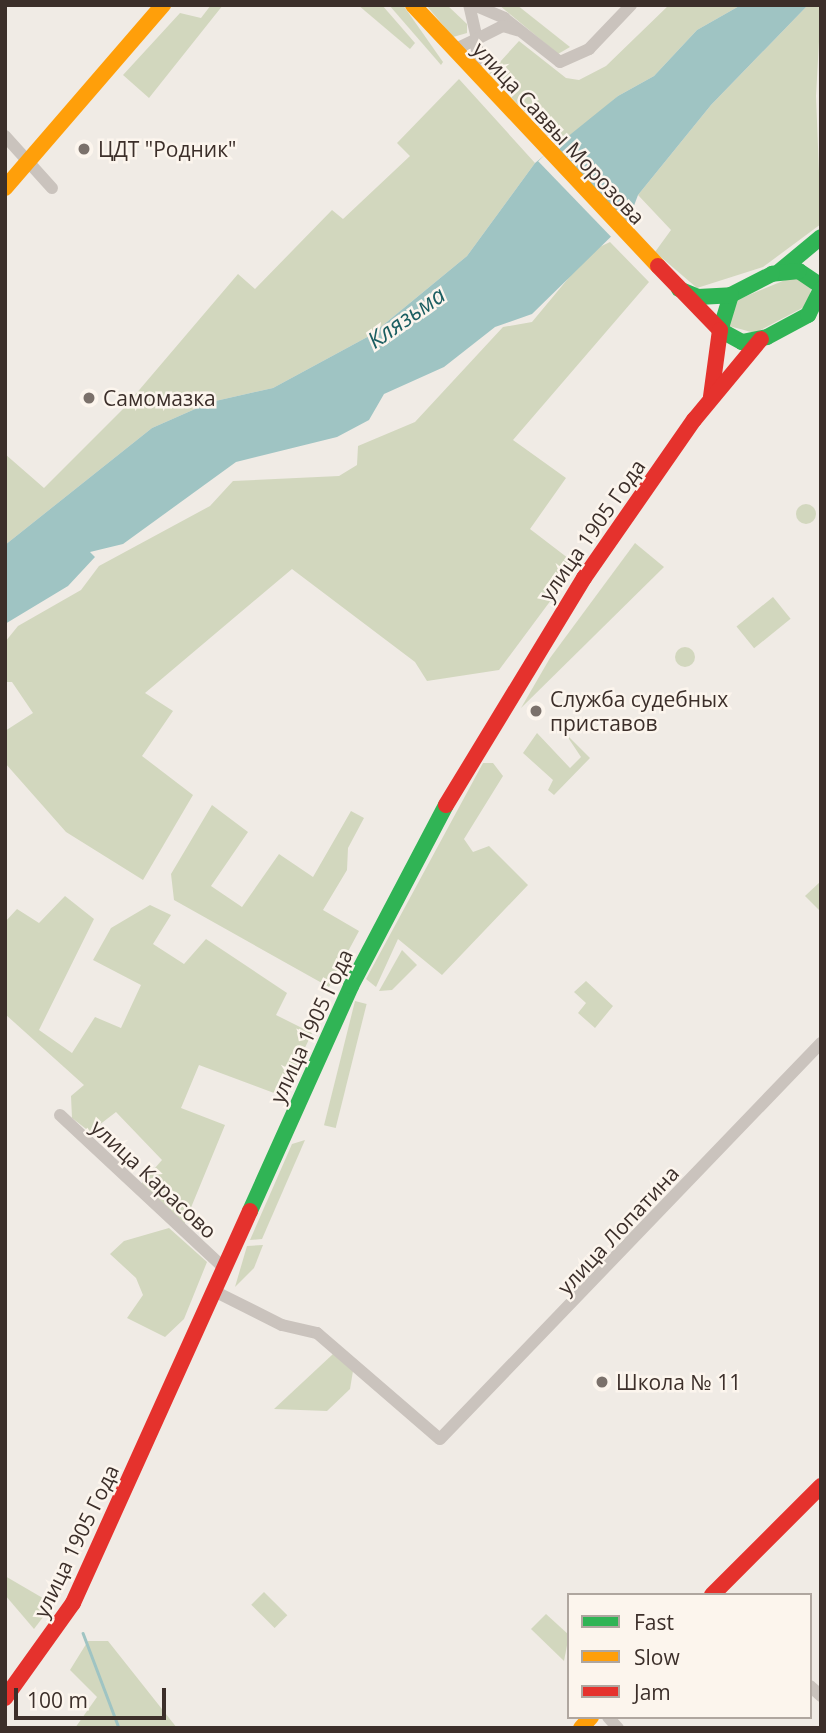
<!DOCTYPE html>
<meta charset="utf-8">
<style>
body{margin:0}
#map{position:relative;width:826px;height:1733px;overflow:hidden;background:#f0ebe5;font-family:"Open Sans",sans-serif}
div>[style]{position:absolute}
.green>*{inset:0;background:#d2d7be;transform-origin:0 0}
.round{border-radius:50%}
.water>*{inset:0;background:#9fc4c3}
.pier>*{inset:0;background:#f0ebe5;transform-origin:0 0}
.stream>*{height:2.5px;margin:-1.25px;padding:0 1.25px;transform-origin:1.25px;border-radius:1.25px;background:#9fc4c3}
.street>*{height:12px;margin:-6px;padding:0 6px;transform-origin:6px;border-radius:6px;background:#cac3bd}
.fast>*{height:16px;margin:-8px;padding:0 8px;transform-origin:8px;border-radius:8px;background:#30b455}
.slow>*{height:16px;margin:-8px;padding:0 8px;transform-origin:8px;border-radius:8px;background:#ff9f0a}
.jam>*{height:16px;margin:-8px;padding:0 8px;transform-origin:8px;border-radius:8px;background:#e5322d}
.dots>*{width:19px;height:19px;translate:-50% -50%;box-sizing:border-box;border:4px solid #fcf5ed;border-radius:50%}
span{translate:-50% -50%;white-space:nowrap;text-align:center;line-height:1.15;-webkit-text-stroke:5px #fcf5ed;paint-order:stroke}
.street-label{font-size:21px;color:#3c2f2a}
.poi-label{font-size:21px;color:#3c2f2a}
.left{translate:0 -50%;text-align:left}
.water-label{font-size:23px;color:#1b5e61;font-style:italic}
.frame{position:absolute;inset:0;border:7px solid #3c2f2a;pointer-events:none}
.legend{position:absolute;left:567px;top:1593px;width:245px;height:126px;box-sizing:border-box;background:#fcf5ed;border:2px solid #afa69f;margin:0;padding:9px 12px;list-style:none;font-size:21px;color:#3c2f2a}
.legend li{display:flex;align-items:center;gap:14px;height:35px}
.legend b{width:35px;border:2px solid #afa69f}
.scale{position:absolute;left:14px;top:1688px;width:152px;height:32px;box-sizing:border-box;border:4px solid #3c2f2a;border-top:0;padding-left:9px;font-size:21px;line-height:24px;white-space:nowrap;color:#3c2f2a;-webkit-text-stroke:5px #fcf5ed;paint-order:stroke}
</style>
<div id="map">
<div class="green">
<i style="clip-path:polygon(211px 5px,223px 5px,149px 98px,123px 75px,180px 13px,201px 18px)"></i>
<i style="clip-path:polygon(358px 5px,382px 5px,415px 43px,410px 49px)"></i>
<i style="clip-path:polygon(389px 5px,403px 5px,443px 62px,441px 65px)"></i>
<i style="clip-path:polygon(426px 5px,447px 5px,467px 24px,467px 33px,453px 37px)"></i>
<i style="clip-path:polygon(499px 5px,517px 5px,570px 47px,558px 54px)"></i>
<i style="clip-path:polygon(669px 5px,741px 5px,697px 30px,654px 76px,618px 96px,559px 148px,489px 74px,519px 41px,566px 78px,579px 80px,606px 66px)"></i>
<i style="clip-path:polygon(808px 5px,821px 5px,816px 96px,821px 224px,763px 267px,697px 288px,655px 252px,671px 230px,638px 195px,711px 105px)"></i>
<i style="clip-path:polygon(459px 79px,535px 163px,467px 256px,371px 335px,273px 388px,211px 402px,152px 428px,5px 545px,5px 454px,44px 488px,123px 409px,238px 274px,255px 289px,332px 210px,343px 219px,410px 156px,397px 143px)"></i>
<i style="clip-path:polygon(610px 242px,649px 282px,513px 440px,566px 478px,530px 529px,577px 565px,499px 670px,427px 681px,415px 662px,292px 569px,145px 693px,173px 711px,142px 756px,193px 795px,143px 880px,66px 832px,5px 763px,5px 731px,33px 713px,12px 682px,5px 682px,5px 642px,18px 626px,81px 590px,99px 566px,210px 506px,233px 481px,339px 476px,357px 465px,358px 446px,415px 422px,503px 327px,532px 322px,591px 251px)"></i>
<i style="clip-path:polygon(795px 276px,811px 289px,808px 305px,755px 333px,729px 326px,727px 309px,739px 299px)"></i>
<i class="round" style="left:796px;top:504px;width:20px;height:20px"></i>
<i style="clip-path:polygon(635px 543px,664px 567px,521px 708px,550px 658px)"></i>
<i style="left:773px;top:597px;width:28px;height:47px;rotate:51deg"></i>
<i class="round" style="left:675px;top:647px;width:20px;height:20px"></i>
<i style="clip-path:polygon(537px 733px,570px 768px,581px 757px,565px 733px,590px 758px,554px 795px,548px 790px,553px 780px,523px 753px)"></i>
<i style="clip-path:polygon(483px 763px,493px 763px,503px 776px,464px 839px,473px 852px,489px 846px,528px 885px,442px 975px,398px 939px,376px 987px,366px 979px)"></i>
<i style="clip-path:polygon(212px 805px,248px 832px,211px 886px,242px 907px,279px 854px,313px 877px,351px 811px,364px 818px,348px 848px,347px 870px,323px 910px,359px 931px,329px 987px,174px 900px,171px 874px)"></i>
<i style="clip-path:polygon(821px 881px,821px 912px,805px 896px)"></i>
<i style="clip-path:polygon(65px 896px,94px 919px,39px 1030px,72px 1053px,95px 1017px,121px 1028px,141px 985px,93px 960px,111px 928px,150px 905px,171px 915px,153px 944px,184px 964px,206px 939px,287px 993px,276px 1015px,312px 1033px,282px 1096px,199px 1065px,181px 1108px,225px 1125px,183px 1227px,141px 1184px,162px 1160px,116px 1112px,90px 1132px,72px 1118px,71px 1096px,84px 1085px,5px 1014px,5px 922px,17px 909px,39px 923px)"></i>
<i style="clip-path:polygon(402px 950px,417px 965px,392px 990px,379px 991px)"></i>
<i style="clip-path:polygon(586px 981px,613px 1006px,595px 1028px,578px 1013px,586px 1003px,574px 992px)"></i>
<i style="left:355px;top:1001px;width:12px;height:128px;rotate:14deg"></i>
<i style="clip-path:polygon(305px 1140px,262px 1239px,250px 1240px,292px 1144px)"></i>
<i style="clip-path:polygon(169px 1228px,207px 1262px,184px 1319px,165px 1337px,127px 1318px,143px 1295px,136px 1278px,110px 1254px,124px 1241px)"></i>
<i style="clip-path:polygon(263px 1245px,254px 1268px,235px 1287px,247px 1246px)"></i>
<i style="clip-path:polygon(333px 1354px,353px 1371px,350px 1389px,327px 1411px,274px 1409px)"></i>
<i style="clip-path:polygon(5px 1576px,53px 1604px,34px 1629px,5px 1595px)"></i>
<i style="left:264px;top:1592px;width:33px;height:18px;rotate:45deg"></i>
<i style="clip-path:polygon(546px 1614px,569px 1635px,564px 1661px,531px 1629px)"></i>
<i style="clip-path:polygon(88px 1641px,108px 1641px,177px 1728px,75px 1728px,97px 1697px,70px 1670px)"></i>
</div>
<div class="water">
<i style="clip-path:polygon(741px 5px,808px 5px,711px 105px,638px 195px,629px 219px,532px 314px,495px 327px,444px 367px,384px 394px,369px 420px,337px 437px,236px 462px,123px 544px,90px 552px,95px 557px,68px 586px,5px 624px,5px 545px,152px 428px,211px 402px,273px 388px,371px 335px,467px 256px,535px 163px,618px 96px,654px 76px,697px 30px)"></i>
</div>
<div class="pier">
<i style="left:554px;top:146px;width:108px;height:22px;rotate:46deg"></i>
</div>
<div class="stream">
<i style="left:83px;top:1633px;width:102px;rotate:69.2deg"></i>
</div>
<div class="street">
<i style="left:474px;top:5px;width:33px;rotate:23deg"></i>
<i style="left:504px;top:18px;width:71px;rotate:38.2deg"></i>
<i style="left:560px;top:62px;width:32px;rotate:-24deg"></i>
<i style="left:589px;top:49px;width:61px;rotate:-46.3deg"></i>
<i style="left:454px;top:50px;width:25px;rotate:-26deg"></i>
<i style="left:477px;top:39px;width:35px;rotate:-103deg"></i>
<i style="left:476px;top:73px;width:34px;rotate:-88deg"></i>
<i style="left:477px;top:39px;width:29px;rotate:-27deg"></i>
<i style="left:503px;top:26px;width:15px;rotate:16deg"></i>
<i style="left:5px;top:136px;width:70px;rotate:47.9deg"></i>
<i style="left:60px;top:1115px;width:224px;rotate:43deg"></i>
<i style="left:214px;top:1291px;width:76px;rotate:26.6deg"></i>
<i style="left:282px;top:1325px;width:36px;rotate:13deg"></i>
<i style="left:317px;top:1333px;width:162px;rotate:40.8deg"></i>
<i style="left:440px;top:1439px;width:550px;rotate:-46.11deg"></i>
<i style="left:810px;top:1686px;width:15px;rotate:42deg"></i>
<i style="left:608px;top:1717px;width:15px;rotate:48deg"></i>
</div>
<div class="fast">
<i style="left:780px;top:271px;width:53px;rotate:-39.7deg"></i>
<i style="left:821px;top:286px;width:27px;rotate:-146deg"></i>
<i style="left:799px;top:271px;width:27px;rotate:174deg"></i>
<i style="left:772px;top:274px;width:46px;rotate:152.9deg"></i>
<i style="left:731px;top:295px;width:37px;rotate:107deg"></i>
<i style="left:720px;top:330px;width:25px;rotate:29deg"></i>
<i style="left:742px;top:342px;width:25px;rotate:-11deg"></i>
<i style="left:767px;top:337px;width:47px;rotate:-28.2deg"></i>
<i style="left:808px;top:315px;width:29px;rotate:-63deg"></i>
<i style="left:679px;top:289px;width:21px;rotate:23deg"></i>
<i style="left:698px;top:297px;width:33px;rotate:-3deg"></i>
<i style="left:250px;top:1211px;width:247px;rotate:-65.8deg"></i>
<i style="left:351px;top:986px;width:204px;rotate:-62.3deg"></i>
</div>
<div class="slow">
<i style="left:413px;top:5px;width:358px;rotate:46.8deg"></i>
<i style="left:5px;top:188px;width:242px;rotate:-49.2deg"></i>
<i style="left:581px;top:1728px;width:15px;rotate:-48deg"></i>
</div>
<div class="jam">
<i style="left:658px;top:266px;width:89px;rotate:45.9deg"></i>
<i style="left:720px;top:330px;width:68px;rotate:97.7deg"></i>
<i style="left:446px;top:805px;width:266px;rotate:-58.7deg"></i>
<i style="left:584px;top:578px;width:193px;rotate:-55.2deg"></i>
<i style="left:694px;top:420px;width:105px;rotate:-50.4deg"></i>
<i style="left:712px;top:1595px;width:154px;rotate:-45deg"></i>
<i style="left:5px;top:1698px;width:117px;rotate:-54.4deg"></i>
<i style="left:73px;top:1603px;width:430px;rotate:-65.7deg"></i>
</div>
<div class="dots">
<i style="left:84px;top:149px;background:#7b716b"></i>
<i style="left:89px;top:398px;background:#7b716b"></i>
<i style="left:536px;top:711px;background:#7b716b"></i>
<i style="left:602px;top:1382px;background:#7b716b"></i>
</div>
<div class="street-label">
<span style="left:559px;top:133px;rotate:47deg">улица Саввы Морозова</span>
<span style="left:592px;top:530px;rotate:-55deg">улица 1905 Года</span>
<span style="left:311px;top:1026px;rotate:-65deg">улица 1905 Года</span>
<span style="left:154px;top:1179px;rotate:43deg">улица Карасово</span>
<span style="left:618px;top:1230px;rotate:-47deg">улица Лопатина</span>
<span style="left:76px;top:1541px;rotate:-64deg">улица 1905 Года</span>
</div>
<div class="poi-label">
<span class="left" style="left:98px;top:149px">ЦДТ "Родник"</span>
<span class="left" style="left:103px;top:398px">Самомазка</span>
<span class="left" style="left:550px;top:711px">Служба судебных<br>приставов</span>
<span class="left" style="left:616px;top:1382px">Школа № 11</span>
</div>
<div class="water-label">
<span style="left:406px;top:317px;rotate:-35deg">Клязьма</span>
</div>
<div class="frame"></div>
<ul class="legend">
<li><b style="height:9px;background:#30b455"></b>Fast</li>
<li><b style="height:9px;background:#ff9f0a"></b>Slow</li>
<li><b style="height:9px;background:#e5322d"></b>Jam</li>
</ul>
<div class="scale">100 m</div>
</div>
